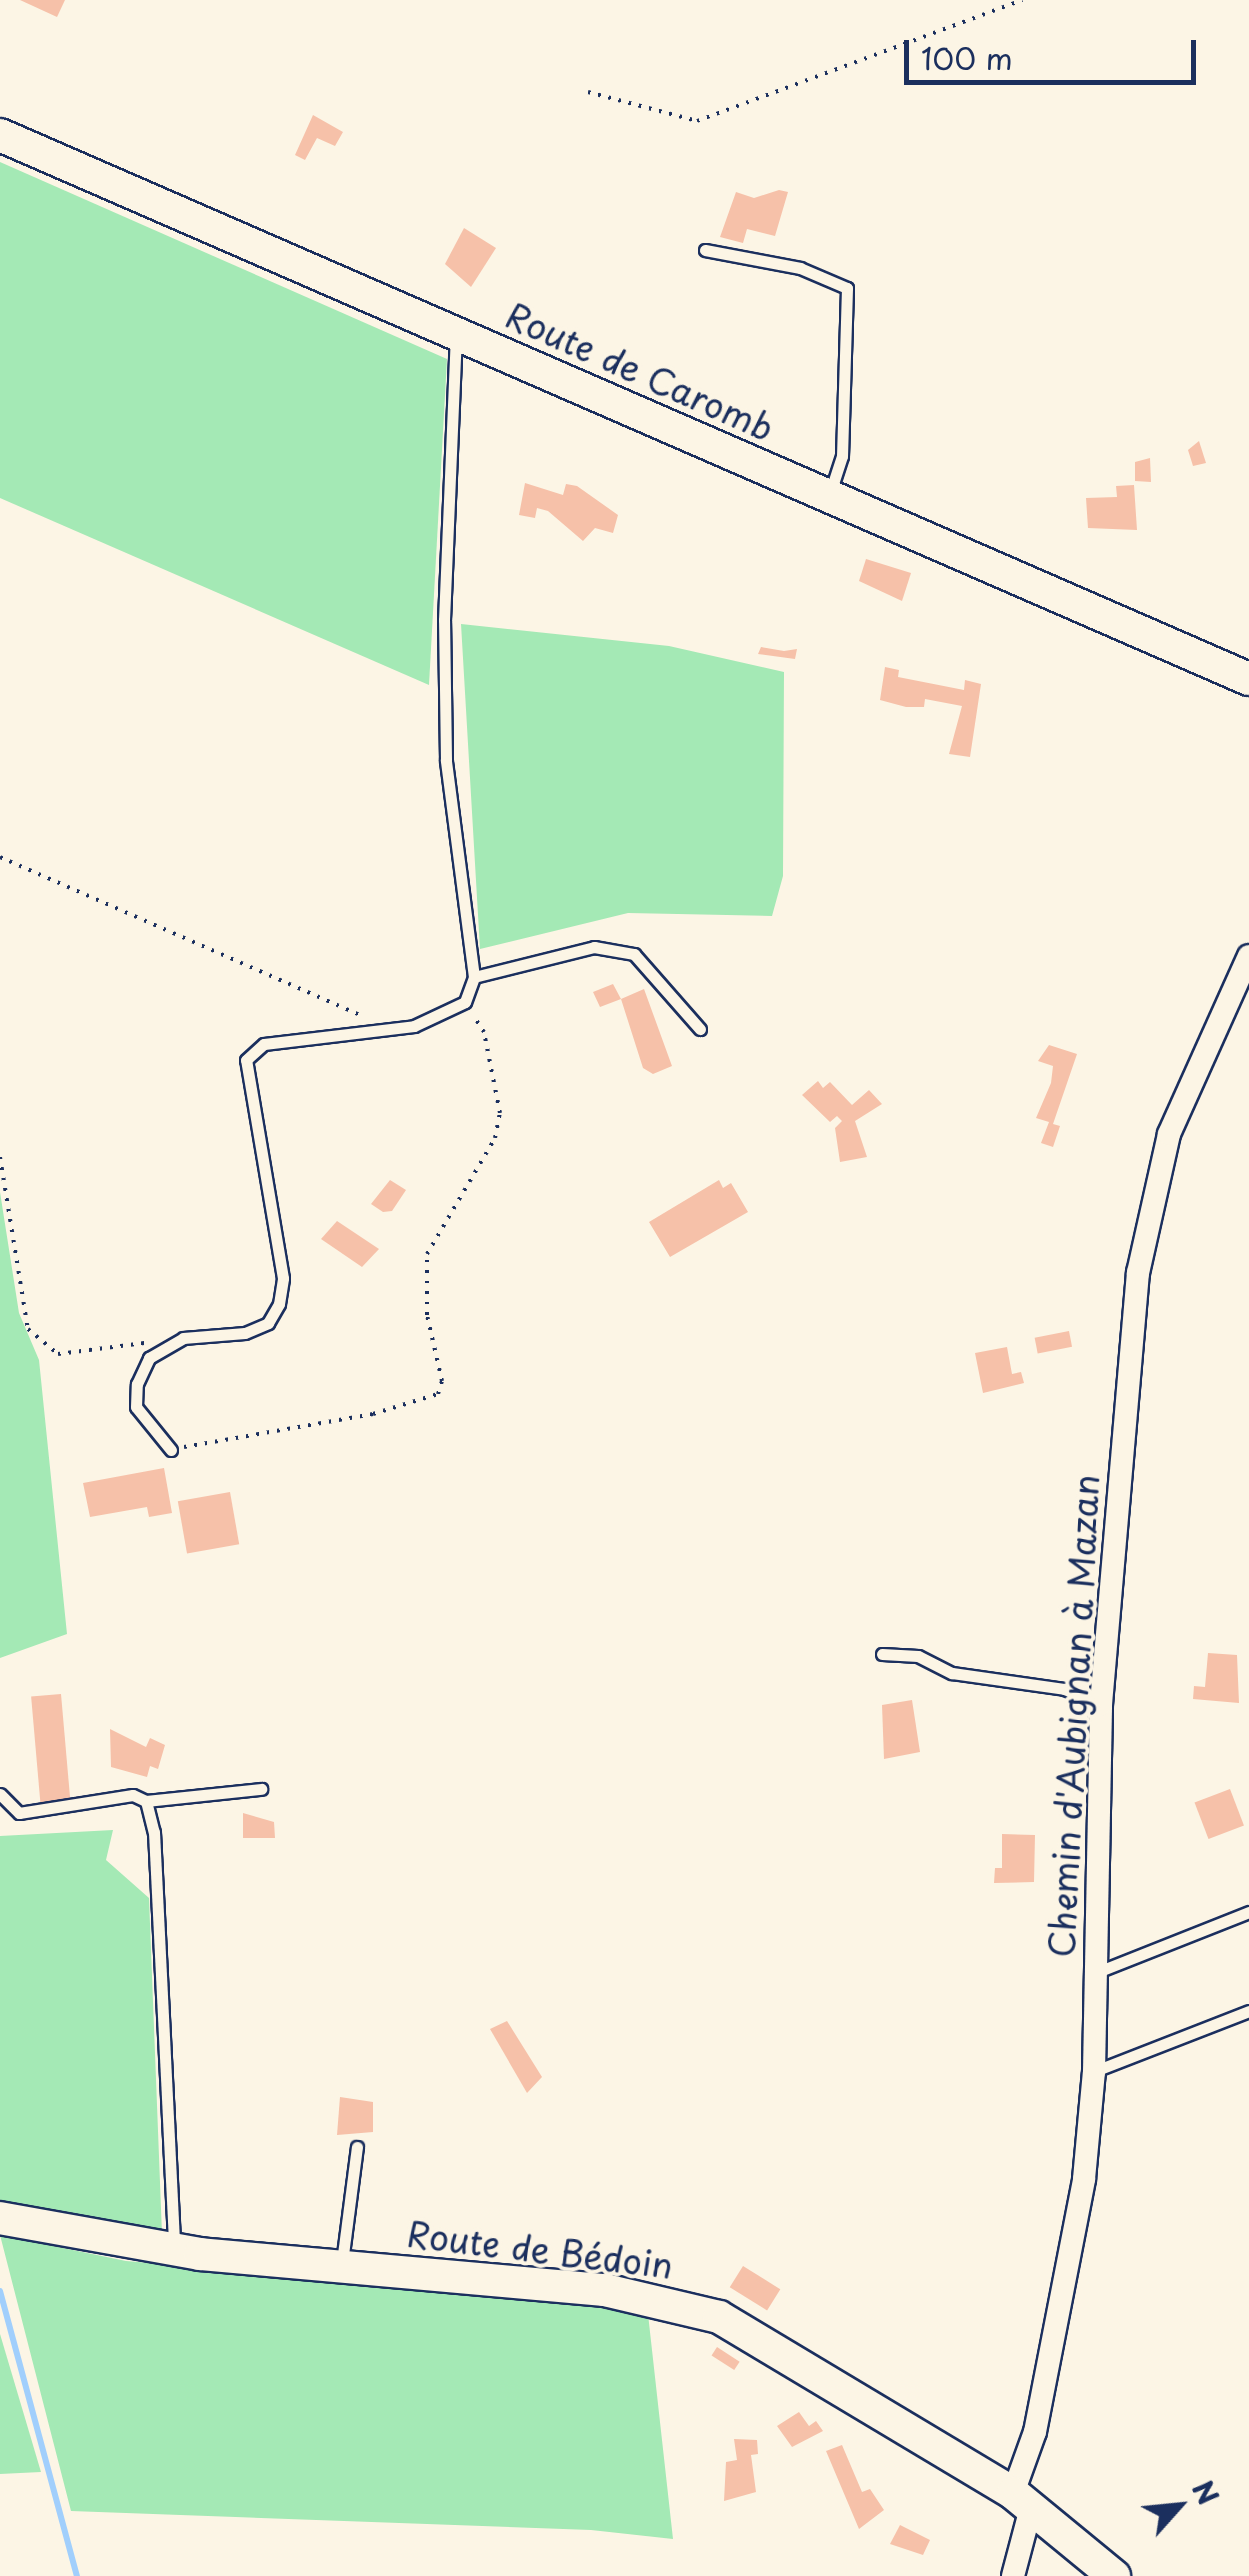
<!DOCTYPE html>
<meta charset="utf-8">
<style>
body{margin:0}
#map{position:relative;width:1249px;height:2576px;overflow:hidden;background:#fcf5e5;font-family:"Playpen Sans",sans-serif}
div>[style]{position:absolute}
.green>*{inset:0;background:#a4e9b5}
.stream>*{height:6px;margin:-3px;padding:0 3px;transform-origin:3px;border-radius:3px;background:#a1cffc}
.building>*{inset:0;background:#f6c1a9;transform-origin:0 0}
.path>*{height:4px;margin-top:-2px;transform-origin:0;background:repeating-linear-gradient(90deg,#1b2f5e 0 2.5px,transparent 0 10.5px)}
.roads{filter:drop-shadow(2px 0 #1b2f5e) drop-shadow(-2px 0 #1b2f5e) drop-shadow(0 2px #1b2f5e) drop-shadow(0 -2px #1b2f5e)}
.lane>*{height:11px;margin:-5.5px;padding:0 5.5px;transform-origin:5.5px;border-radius:5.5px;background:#fcf5e5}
.street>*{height:22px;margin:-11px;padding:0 11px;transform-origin:11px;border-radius:11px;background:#fcf5e5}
.secondary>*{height:32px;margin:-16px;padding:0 16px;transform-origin:16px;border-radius:16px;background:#fcf5e5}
span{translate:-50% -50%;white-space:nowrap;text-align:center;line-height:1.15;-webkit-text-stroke:8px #fcf5e5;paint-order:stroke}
.street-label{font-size:35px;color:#1b2f5e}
.north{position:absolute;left:1129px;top:2456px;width:100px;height:100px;-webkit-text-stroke:8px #fcf5e5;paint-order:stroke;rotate:63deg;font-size:28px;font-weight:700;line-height:40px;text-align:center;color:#1b2f5e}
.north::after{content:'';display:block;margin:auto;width:35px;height:45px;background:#1b2f5e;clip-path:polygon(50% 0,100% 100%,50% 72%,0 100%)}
.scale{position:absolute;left:904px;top:40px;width:292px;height:45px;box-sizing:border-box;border:5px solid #1b2f5e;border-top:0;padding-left:12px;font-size:30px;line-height:35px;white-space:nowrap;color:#1b2f5e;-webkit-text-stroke:8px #fcf5e5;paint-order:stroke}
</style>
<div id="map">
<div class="green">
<i style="clip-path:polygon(0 162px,447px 359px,429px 685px,0 498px)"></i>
<i style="clip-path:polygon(461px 624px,669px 646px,784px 672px,783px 876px,772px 916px,628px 913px,480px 949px)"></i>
<i style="clip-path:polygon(0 1192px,19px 1313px,39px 1360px,67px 1634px,0 1658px)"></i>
<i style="clip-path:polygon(113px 1830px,106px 1860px,149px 1898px,162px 2234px,0 2203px,0 1836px)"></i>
<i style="clip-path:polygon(0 2235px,126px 2261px,588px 2300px,648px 2314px,673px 2539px,591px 2530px,71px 2511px)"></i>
<i style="clip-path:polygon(0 2334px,41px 2472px,0 2474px)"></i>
</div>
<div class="stream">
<i style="left:0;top:2291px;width:295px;rotate:74.9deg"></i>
</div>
<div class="building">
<i style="clip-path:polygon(20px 0,65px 0,57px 17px)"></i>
<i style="clip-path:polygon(313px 115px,343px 132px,335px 146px,317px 138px,305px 160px,295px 155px)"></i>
<i style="clip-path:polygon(779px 190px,788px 192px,775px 236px,747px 229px,743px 243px,720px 237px,736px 192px,754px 198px)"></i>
<i style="clip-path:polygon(464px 228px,496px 248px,471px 287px,445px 264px)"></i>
<i style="clip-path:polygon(1199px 441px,1206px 463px,1193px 466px,1188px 450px)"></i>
<i style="clip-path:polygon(1150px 458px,1151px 482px,1135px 481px,1135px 462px)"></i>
<i style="clip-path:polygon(525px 483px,563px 495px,566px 484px,577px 486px,618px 515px,613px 533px,595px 528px,583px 541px,548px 511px,537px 508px,535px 518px,519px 515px)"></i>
<i style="clip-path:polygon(1134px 485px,1137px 530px,1088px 528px,1086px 498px,1117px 497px,1116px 486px)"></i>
<i style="clip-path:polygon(866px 559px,911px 573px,902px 601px,859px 581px)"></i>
<i style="clip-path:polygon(761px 647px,784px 651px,797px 649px,795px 659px,758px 654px)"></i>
<i style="clip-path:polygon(885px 667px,899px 670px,898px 677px,964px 690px,965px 680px,981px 684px,970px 757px,949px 754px,962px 706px,925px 699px,924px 707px,906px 707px,880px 700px)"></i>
<i style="clip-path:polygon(613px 984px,621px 999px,644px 989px,672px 1066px,653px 1074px,643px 1068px,621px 999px,600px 1007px,593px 992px)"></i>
<i style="clip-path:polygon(1049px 1045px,1077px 1054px,1053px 1124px,1060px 1126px,1053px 1147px,1041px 1143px,1049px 1122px,1036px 1118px,1051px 1083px,1053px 1066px,1038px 1061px)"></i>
<i style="clip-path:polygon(818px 1081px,823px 1088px,830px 1082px,852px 1105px,869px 1090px,882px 1104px,855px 1121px,867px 1157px,840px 1162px,835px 1128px,842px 1121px,837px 1116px,830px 1122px,802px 1095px)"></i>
<i style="clip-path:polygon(390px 1180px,406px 1190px,392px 1211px,383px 1212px,371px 1204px)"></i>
<i style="clip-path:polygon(719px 1180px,723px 1188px,731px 1183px,748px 1212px,670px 1257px,649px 1222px)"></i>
<i style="clip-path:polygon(337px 1221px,379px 1249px,362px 1267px,321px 1239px)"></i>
<i style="left:1069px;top:1331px;width:16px;height:35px;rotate:79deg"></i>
<i style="clip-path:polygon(1007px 1347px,1012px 1374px,1021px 1372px,1024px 1383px,983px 1393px,975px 1353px)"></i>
<i style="clip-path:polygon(164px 1468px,172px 1513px,149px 1517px,147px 1507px,90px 1517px,83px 1483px)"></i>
<i style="left:230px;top:1492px;width:53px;height:53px;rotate:80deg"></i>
<i style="clip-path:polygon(1208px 1653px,1237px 1655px,1239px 1703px,1193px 1699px,1194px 1686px,1205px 1687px)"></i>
<i style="left:61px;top:1694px;width:106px;height:30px;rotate:85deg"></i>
<i style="clip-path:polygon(912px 1700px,920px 1752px,884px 1759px,882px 1705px)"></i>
<i style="clip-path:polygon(110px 1729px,146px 1747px,150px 1738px,165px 1745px,158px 1769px,150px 1766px,147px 1777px,111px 1767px)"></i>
<i style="left:1230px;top:1789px;width:39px;height:38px;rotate:69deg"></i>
<i style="clip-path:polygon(243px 1813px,274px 1822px,275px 1838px,243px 1838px)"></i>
<i style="clip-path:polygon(1002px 1834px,1035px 1835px,1034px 1882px,994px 1883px,995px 1868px,1002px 1868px)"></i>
<i style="clip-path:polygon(507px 2021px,542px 2077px,527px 2093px,490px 2029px)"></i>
<i style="clip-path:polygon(340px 2097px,373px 2102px,373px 2132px,337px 2135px)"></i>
<i style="left:743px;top:2266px;width:44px;height:25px;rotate:32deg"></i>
<i style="left:717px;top:2347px;width:27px;height:10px;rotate:33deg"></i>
<i style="clip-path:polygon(799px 2412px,809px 2426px,816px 2421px,823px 2431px,792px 2447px,777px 2426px)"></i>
<i style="clip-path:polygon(734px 2439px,757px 2440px,758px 2454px,751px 2455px,756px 2492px,724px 2501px,726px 2462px,737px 2460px)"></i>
<i style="clip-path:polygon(842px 2445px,862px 2492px,870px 2489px,884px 2510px,859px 2529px,826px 2451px)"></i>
<i style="clip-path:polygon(900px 2525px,930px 2540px,923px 2555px,890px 2544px)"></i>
</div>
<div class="path">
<i style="left:588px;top:92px;width:113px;rotate:14.9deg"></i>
<i style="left:697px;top:121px;width:347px;rotate:-20.4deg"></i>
<i style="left:0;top:857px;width:395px;rotate:23.7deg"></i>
<i style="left:0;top:1157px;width:174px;rotate:80.8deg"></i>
<i style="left:28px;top:1329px;width:39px;rotate:40deg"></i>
<i style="left:58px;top:1354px;width:87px;rotate:-7.3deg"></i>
<i style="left:184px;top:1447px;width:192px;rotate:-9.9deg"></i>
<i style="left:373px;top:1414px;width:68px;rotate:-17.1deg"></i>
<i style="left:438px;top:1394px;width:14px;rotate:-73deg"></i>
<i style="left:442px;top:1381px;width:68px;rotate:-102.8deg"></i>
<i style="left:427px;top:1315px;width:61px;rotate:-90deg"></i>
<i style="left:427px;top:1254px;width:134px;rotate:-59.6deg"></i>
<i style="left:495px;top:1138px;width:25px;rotate:-79deg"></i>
<i style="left:500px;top:1113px;width:83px;rotate:-101.2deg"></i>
<i style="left:484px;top:1032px;width:20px;rotate:-123deg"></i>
</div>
<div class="roads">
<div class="lane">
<i style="left:705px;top:250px;width:97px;rotate:10.7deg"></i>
<i style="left:800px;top:268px;width:51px;rotate:23.1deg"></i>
<i style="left:847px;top:288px;width:168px;rotate:91.7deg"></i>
<i style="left:842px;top:456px;width:40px;rotate:108deg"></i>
<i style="left:474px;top:977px;width:124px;rotate:-14deg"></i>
<i style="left:594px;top:947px;width:41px;rotate:9.9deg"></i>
<i style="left:634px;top:954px;width:100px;rotate:48.7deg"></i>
<i style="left:171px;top:1450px;width:55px;rotate:-129.1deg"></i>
<i style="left:136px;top:1407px;width:23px;rotate:-88deg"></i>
<i style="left:137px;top:1384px;width:29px;rotate:-65deg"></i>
<i style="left:149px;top:1358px;width:39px;rotate:-30deg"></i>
<i style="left:183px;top:1338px;width:62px;rotate:-4.6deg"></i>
<i style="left:245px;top:1333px;width:25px;rotate:-23deg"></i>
<i style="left:268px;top:1323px;width:22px;rotate:-60deg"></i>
<i style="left:279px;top:1304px;width:26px;rotate:-81deg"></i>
<i style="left:283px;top:1278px;width:221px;rotate:-99.6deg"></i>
<i style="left:246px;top:1060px;width:24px;rotate:-42deg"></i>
<i style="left:264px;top:1044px;width:151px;rotate:-6.8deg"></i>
<i style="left:414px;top:1026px;width:56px;rotate:-25.2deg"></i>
<i style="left:465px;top:1002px;width:27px;rotate:-70deg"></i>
<i style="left:474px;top:977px;width:219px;rotate:-97.4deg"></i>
<i style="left:446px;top:760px;width:140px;rotate:-90.8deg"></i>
<i style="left:444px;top:620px;width:283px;rotate:-87.6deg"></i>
<i style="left:882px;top:1654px;width:36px;rotate:3deg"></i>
<i style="left:918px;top:1656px;width:38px;rotate:27deg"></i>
<i style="left:952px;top:1673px;width:113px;rotate:8.1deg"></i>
<i style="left:1064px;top:1689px;width:40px;rotate:22deg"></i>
<i style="left:0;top:1794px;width:27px;rotate:45deg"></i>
<i style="left:19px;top:1813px;width:115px;rotate:-9deg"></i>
<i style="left:133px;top:1795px;width:14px;rotate:25deg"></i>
<i style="left:146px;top:1801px;width:32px;rotate:76deg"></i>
<i style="left:154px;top:1832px;width:414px;rotate:87.2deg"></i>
<i style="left:146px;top:1801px;width:116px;rotate:-6deg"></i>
<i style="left:1095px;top:1973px;width:166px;rotate:-21.6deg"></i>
<i style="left:1095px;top:2071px;width:165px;rotate:-21.3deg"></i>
<i style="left:342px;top:2262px;width:116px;rotate:-82.6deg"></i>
</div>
<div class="street">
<i style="left:1013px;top:2493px;width:65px;rotate:-70.2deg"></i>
<i style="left:1035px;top:2432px;width:258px;rotate:-79deg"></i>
<i style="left:1084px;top:2179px;width:107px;rotate:-84.7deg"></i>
<i style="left:1094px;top:2072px;width:368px;rotate:-88.9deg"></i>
<i style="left:1101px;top:1704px;width:433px;rotate:-85.1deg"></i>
<i style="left:1138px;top:1273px;width:142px;rotate:-77.4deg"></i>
<i style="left:1169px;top:1134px;width:195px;rotate:-65.8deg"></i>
<i style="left:1013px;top:2576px;width:70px;rotate:-75.2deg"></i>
</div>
<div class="secondary">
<i style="left:0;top:135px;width:1362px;rotate:23.54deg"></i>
<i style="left:0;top:2218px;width:203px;rotate:10.2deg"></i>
<i style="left:200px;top:2254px;width:407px;rotate:5.1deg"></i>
<i style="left:605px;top:2290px;width:117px;rotate:13.3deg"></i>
<i style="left:719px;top:2317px;width:343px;rotate:30.9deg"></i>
<i style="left:1013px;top:2493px;width:131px;rotate:39.4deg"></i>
</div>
</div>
<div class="street-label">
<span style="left:640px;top:371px;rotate:24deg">Route de Caromb</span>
<span style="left:1073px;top:1716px;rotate:-87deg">Chemin d'Aubignan à Mazan</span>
<span style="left:540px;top:2249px;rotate:7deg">Route de Bédoin</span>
</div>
<div class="north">N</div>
<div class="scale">100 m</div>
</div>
